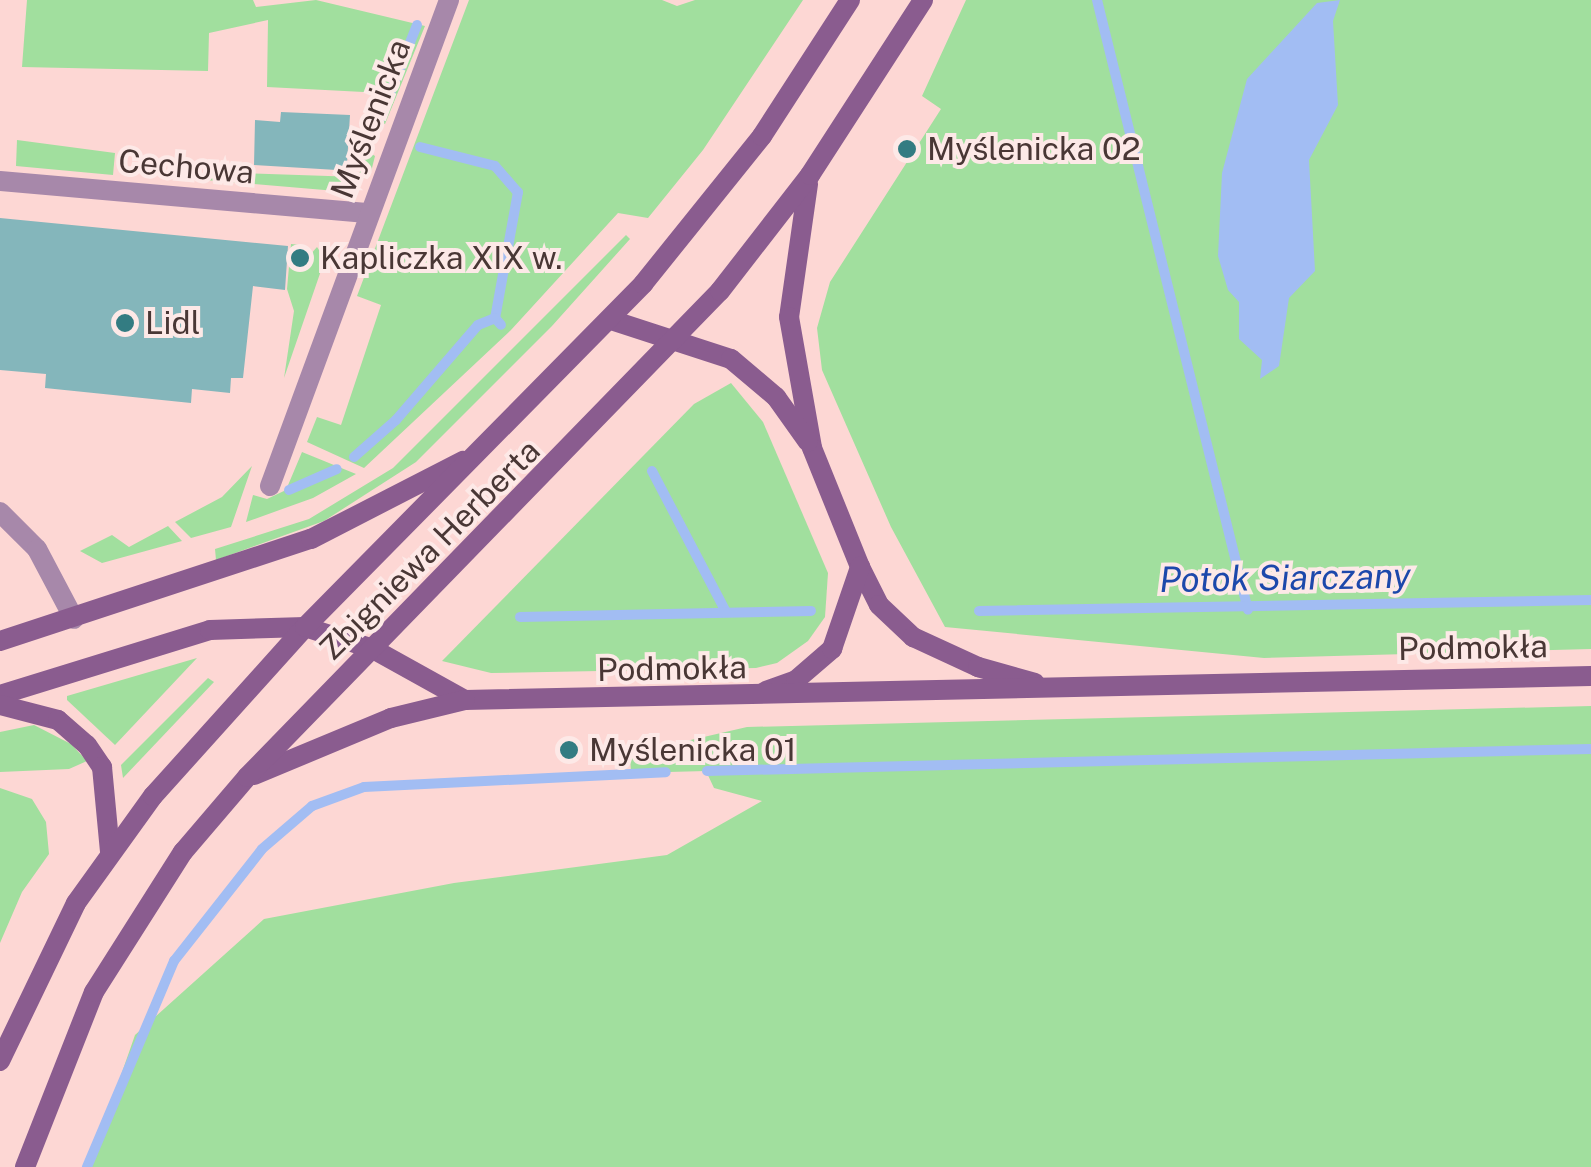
<!DOCTYPE html>
<meta charset="utf-8">
<style>
body{margin:0}
#map{position:relative;width:1591px;height:1167px;overflow:hidden;background:#fdd7d4;font-family:"Public Sans",sans-serif}
div>[style]{position:absolute}
.green>*{inset:0;background:#a1df9e}
.water>*{inset:0;background:#a2bdf3}
.stream>*{height:10px;margin:-5px;padding:0 5px;transform-origin:5px;border-radius:5px;background:#a2bdf3}
.building>*{inset:0;background:#84b6bb}
.street>*{height:20px;margin:-10px;padding:0 10px;transform-origin:10px;border-radius:10px;background:#a788aa}
.secondary>*{height:20px;margin:-10px;padding:0 10px;transform-origin:10px;border-radius:10px;background:#8a5c8f}
.dots>*{width:28px;height:28px;translate:-50% -50%;box-sizing:border-box;border:5px solid #fde9e7;border-radius:50%}
span{translate:-50% -50%;white-space:nowrap;text-align:center;line-height:1.15;-webkit-text-stroke:8px #fde9e7;paint-order:stroke}
.street-label{font-size:32px;color:#493735}
.poi-label{font-size:32px;color:#493735}
.left{translate:0 -50%;text-align:left}
.water-label{font-size:35px;color:#1c48ab;font-style:italic}
</style>
<div id="map">
<div class="green">
<i style="clip-path:polygon(27px 0,253px 0,256px 7px,316px 0,425px 26px,385px 124px,374px 124px,383px 93px,267px 87px,268px 20px,209px 33px,208px 71px,22px 67px)"></i>
<i style="clip-path:polygon(469px 0,662px 0,677px 6px,695px 0,803px 0,703px 150px,648px 218px,618px 213px,511px 330px,364px 468px,307px 442px,317px 417px,341px 425px,381px 305px,357px 296px)"></i>
<i style="clip-path:polygon(966px 0,1591px 0,1591px 649px,1264px 658px,945px 627px,891px 527px,822px 370px,817px 328px,830px 282px,941px 109px,922px 96px)"></i>
<i style="clip-path:polygon(17px 140px,115px 153px,113px 175px,16px 166px)"></i>
<i style="clip-path:polygon(367px 151px,375px 156px,371px 172px,348px 192px,205px 180px,205px 172px,358px 177px)"></i>
<i style="clip-path:polygon(626px 235px,630px 239px,552px 326px,416px 462px,324px 521px,216px 560px,215px 549px,309px 519px,393px 468px)"></i>
<i style="clip-path:polygon(291px 244px,301px 245px,294px 259px,301px 265px,317px 247px,325px 259px,284px 378px,294px 311px,287px 289px)"></i>
<i style="clip-path:polygon(731px 383px,763px 422px,828px 573px,825px 617px,808px 641px,777px 663px,756px 668px,491px 673px,442px 661px,694px 404px)"></i>
<i style="clip-path:polygon(302px 452px,356px 474px,313px 498px,246px 522px,253px 495px,267px 499px,286px 490px)"></i>
<i style="clip-path:polygon(252px 466px,231px 527px,191px 538px,175px 522px,222px 497px)"></i>
<i style="clip-path:polygon(168px 526px,182px 541px,102px 563px,80px 551px,112px 535px,129px 547px)"></i>
<i style="clip-path:polygon(197px 658px,115px 745px,67px 700px,67px 696px)"></i>
<i style="clip-path:polygon(208px 678px,214px 682px,123px 778px,121px 765px)"></i>
<i style="clip-path:polygon(1591px 706px,1591px 1167px,89px 1167px,135px 1035px,264px 919px,454px 883px,667px 855px,762px 801px,714px 788px,706px 771px,631px 773px,630px 754px,747px 727px)"></i>
<i style="clip-path:polygon(34px 725px,71px 744px,87px 761px,69px 769px,0 772px,0 732px)"></i>
<i style="clip-path:polygon(0 788px,32px 799px,46px 822px,49px 854px,22px 892px,0 943px)"></i>
</div>
<div class="water">
<i style="clip-path:polygon(1340px 0,1333px 21px,1338px 105px,1309px 160px,1315px 271px,1289px 298px,1279px 366px,1260px 379px,1262px 360px,1239px 339px,1239px 302px,1228px 290px,1218px 256px,1222px 173px,1247px 79px,1317px 3px)"></i>
</div>
<div class="stream">
<i style="left:1097px;top:0;width:628px;rotate:76.1deg"></i>
<i style="left:375px;top:131px;width:114px;rotate:-68.4deg"></i>
<i style="left:420px;top:147px;width:77px;rotate:14.2deg"></i>
<i style="left:495px;top:166px;width:35px;rotate:49deg"></i>
<i style="left:518px;top:192px;width:128px;rotate:100.3deg"></i>
<i style="left:495px;top:318px;width:9px;rotate:49deg"></i>
<i style="left:354px;top:457px;width:56px;rotate:-41.4deg"></i>
<i style="left:396px;top:420px;width:125px;rotate:-49.2deg"></i>
<i style="left:478px;top:325px;width:18px;rotate:-22deg"></i>
<i style="left:652px;top:471px;width:159px;rotate:62.3deg"></i>
<i style="left:289px;top:490px;width:52px;rotate:-23.6deg"></i>
<i style="left:979px;top:611px;width:612px;rotate:-1.03deg"></i>
<i style="left:520px;top:617px;width:291px;rotate:-1.2deg"></i>
<i style="left:707px;top:771px;width:884px;rotate:-1.43deg"></i>
<i style="left:87px;top:1167px;width:224px;rotate:-67.1deg"></i>
<i style="left:174px;top:961px;width:142px;rotate:-51.8deg"></i>
<i style="left:262px;top:849px;width:66px;rotate:-40.7deg"></i>
<i style="left:312px;top:806px;width:55px;rotate:-20.1deg"></i>
<i style="left:364px;top:787px;width:302px;rotate:-2.8deg"></i>
</div>
<div class="building">
<i style="clip-path:polygon(281px 112px,350px 115px,347px 164px,337px 170px,254px 165px,255px 120px,280px 122px)"></i>
<i style="clip-path:polygon(0 218px,288px 246px,285px 290px,253px 286px,243px 378px,231px 378px,230px 393px,192px 389px,191px 403px,45px 388px,46px 374px,0 370px)"></i>
</div>
<div class="street">
<i style="left:0;top:181px;width:368px;rotate:5deg"></i>
<i style="left:270px;top:486px;width:518px;rotate:-69.78deg"></i>
<i style="left:0;top:512px;width:52px;rotate:45deg"></i>
<i style="left:37px;top:549px;width:79px;rotate:62.1deg"></i>
</div>
<div class="secondary">
<i style="left:808px;top:184px;width:134px;rotate:98.1deg"></i>
<i style="left:789px;top:317px;width:133px;rotate:80deg"></i>
<i style="left:812px;top:448px;width:128px;rotate:68deg"></i>
<i style="left:860px;top:567px;width:42px;rotate:63.4deg"></i>
<i style="left:879px;top:605px;width:47px;rotate:43.3deg"></i>
<i style="left:913px;top:637px;width:72px;rotate:24.8deg"></i>
<i style="left:978px;top:667px;width:59px;rotate:15.7deg"></i>
<i style="left:611px;top:320px;width:126px;rotate:18deg"></i>
<i style="left:731px;top:359px;width:59px;rotate:40.2deg"></i>
<i style="left:776px;top:397px;width:55px;rotate:54.6deg"></i>
<i style="left:0;top:641px;width:327px;rotate:-18.2deg"></i>
<i style="left:311px;top:539px;width:171px;rotate:-27.2deg"></i>
<i style="left:766px;top:691px;width:32px;rotate:-20deg"></i>
<i style="left:796px;top:680px;width:48px;rotate:-40.7deg"></i>
<i style="left:832px;top:649px;width:87px;rotate:-71.1deg"></i>
<i style="left:0;top:695px;width:220px;rotate:-17.2deg"></i>
<i style="left:210px;top:630px;width:95px;rotate:-1.8deg"></i>
<i style="left:305px;top:627px;width:71px;rotate:17.9deg"></i>
<i style="left:373px;top:649px;width:105px;rotate:29deg"></i>
<i style="left:465px;top:700px;width:1126px;rotate:-1.22deg"></i>
<i style="left:0;top:705px;width:60px;rotate:14.5deg"></i>
<i style="left:58px;top:720px;width:38px;rotate:41deg"></i>
<i style="left:87px;top:745px;width:27px;rotate:56deg"></i>
<i style="left:102px;top:767px;width:85px;rotate:84.6deg"></i>
<i style="left:254px;top:775px;width:148px;rotate:-22.6deg"></i>
<i style="left:391px;top:718px;width:76px;rotate:-13.7deg"></i>
<i style="left:0;top:1061px;width:175px;rotate:-64.3deg"></i>
<i style="left:76px;top:903px;width:132px;rotate:-54.3deg"></i>
<i style="left:153px;top:796px;width:227px;rotate:-48deg"></i>
<i style="left:305px;top:627px;width:482px;rotate:-45.4deg"></i>
<i style="left:643px;top:284px;width:190px;rotate:-51.2deg"></i>
<i style="left:762px;top:136px;width:162px;rotate:-57.1deg"></i>
<i style="left:25px;top:1167px;width:188px;rotate:-68.5deg"></i>
<i style="left:94px;top:992px;width:166px;rotate:-57.6deg"></i>
<i style="left:183px;top:852px;width:99px;rotate:-49.5deg"></i>
<i style="left:247px;top:777px;width:678px;rotate:-45.78deg"></i>
<i style="left:720px;top:291px;width:147px;rotate:-52.2deg"></i>
<i style="left:810px;top:175px;width:208px;rotate:-57.1deg"></i>
</div>
<div class="dots">
<i style="left:907px;top:149px;background:#337c82"></i>
<i style="left:300px;top:258px;background:#337c82"></i>
<i style="left:125px;top:323px;background:#337c82"></i>
<i style="left:569px;top:750px;background:#337c82"></i>
</div>
<div class="street-label">
<span style="left:371px;top:119px;rotate:-69deg">Myślenicka</span>
<span style="left:186px;top:167px;rotate:5deg">Cechowa</span>
<span style="left:430px;top:550px;rotate:-45deg">Zbigniewa Herberta</span>
<span style="left:1473px;top:648px;rotate:-1deg">Podmokła</span>
<span style="left:672px;top:669px;rotate:-1deg">Podmokła</span>
</div>
<div class="poi-label">
<span class="left" style="left:927px;top:149px">Myślenicka 02</span>
<span class="left" style="left:320px;top:258px">Kapliczka XIX w.</span>
<span class="left" style="left:145px;top:323px">Lidl</span>
<span class="left" style="left:589px;top:750px">Myślenicka 01</span>
</div>
<div class="water-label">
<span style="left:1285px;top:578px;rotate:-1deg">Potok Siarczany</span>
</div>
</div>
